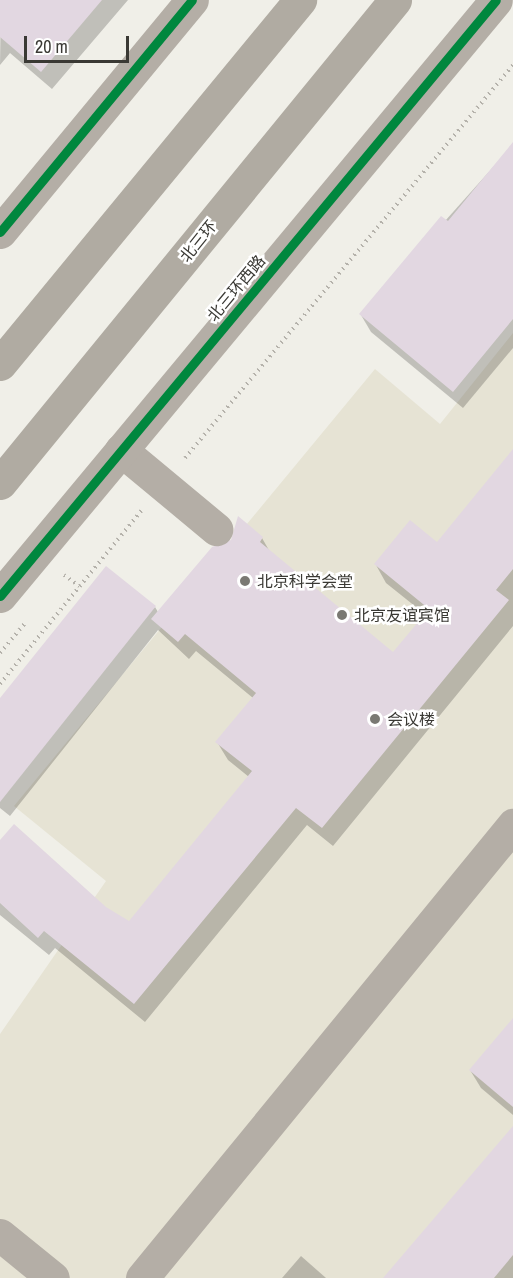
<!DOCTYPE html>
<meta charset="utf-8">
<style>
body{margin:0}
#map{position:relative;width:513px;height:1278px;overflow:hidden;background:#f0efe8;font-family:"Archivo Narrow","Noto Sans SC",sans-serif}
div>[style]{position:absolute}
.built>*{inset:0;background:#e6e3d4}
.shadow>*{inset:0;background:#0003}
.building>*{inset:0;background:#e2d7e1}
.path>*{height:4px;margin-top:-2px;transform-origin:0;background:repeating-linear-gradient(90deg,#b5b2ab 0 1.5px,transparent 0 6px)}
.minor>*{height:33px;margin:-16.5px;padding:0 16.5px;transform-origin:16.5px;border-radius:16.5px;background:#b4aea6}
.highway>*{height:33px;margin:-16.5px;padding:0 16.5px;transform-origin:16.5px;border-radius:16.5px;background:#b0aba2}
.cycleway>*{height:9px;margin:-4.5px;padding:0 4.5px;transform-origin:4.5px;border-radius:4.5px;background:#00873e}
.dots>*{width:16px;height:16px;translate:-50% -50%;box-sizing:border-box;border:3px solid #fff;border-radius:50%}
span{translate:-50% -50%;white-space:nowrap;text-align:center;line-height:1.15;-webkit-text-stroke:5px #fff;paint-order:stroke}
.street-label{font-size:16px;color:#3a3934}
.poi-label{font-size:16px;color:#3a3934}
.left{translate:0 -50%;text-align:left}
.scale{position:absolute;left:24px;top:36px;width:105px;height:27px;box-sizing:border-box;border:3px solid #3a3934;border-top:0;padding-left:8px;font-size:18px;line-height:21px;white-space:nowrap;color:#3a3934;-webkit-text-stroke:4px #fff;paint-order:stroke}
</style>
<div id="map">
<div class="built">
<i style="clip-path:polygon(513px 333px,513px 1278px,0 1278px,0 1034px,106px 881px,14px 806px,375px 369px,440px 424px)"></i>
</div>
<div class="shadow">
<i style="clip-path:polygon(128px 0,52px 89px,10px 53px,0 65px,1px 0)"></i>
<i style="clip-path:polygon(513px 145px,513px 348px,463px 408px,371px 332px,361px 315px)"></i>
<i style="clip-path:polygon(513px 451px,513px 626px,333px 846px,307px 825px,145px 1022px,55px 948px,49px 955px,0 915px,0 842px,129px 923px,249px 777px,228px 760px,217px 742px,253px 698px,196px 651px,189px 659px,158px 630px,10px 816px,0 808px,0 701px,155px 607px,158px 612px,262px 538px,270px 552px,394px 654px,426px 615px,386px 583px,376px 565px,437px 544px)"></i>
<i style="clip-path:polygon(513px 1021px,513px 1115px,481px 1088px,470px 1070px)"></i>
<i style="clip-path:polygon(513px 1129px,513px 1278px,385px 1278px)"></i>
<i style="clip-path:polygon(301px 1256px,326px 1278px,282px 1278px)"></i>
</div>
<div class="building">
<i style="clip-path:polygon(0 0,102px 0,41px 72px,0 37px)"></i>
<i style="clip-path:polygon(513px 142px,513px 319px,453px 392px,359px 314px,441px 216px,448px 221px)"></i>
<i style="clip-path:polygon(513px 449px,513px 569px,496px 590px,509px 600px,322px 828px,296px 808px,134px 1004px,44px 931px,38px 938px,0 903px,0 840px,14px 824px,106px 907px,129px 921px,252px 771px,215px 742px,256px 693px,185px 634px,178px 642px,151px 619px,212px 547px,231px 540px,238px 516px,263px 537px,260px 542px,393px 652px,429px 609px,374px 564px,410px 520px,437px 542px)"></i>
<i style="clip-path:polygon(106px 566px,156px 606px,0 802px,0 698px)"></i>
<i style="clip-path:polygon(513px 1018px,513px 1107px,469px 1070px)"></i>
<i style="clip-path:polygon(513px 1126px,513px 1255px,494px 1278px,383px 1278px)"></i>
</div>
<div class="path">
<i style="left:185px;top:458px;width:512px;rotate:-50.15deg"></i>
<i style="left:64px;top:575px;width:19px;rotate:36deg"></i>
<i style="left:0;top:653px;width:39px;rotate:-50deg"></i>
<i style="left:0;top:684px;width:225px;rotate:-50.8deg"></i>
</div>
<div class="minor">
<i style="left:0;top:232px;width:301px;rotate:-50.4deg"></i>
<i style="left:121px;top:450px;width:124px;rotate:39.7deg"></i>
<i style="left:0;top:596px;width:775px;rotate:-50.23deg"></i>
<i style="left:0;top:1235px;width:68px;rotate:39.1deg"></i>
<i style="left:142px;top:1278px;width:586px;rotate:-50.68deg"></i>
</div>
<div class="highway">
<i style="left:0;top:364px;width:472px;rotate:-50.5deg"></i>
<i style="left:0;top:483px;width:624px;rotate:-50.72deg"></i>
</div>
<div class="cycleway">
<i style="left:0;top:232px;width:301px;rotate:-50.4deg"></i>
<i style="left:0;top:596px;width:775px;rotate:-50.23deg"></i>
</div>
<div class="dots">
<i style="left:245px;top:581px;background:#7a7973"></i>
<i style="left:342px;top:615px;background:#7a7973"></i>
<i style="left:375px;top:719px;background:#7a7973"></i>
</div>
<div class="street-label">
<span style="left:198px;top:241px;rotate:-51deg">北三环</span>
<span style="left:236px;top:288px;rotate:-50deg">北三环西路</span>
</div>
<div class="poi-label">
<span class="left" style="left:257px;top:581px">北京科学会堂</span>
<span class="left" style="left:354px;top:615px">北京友谊宾馆</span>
<span class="left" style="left:387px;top:719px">会议楼</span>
</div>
<div class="scale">20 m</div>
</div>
